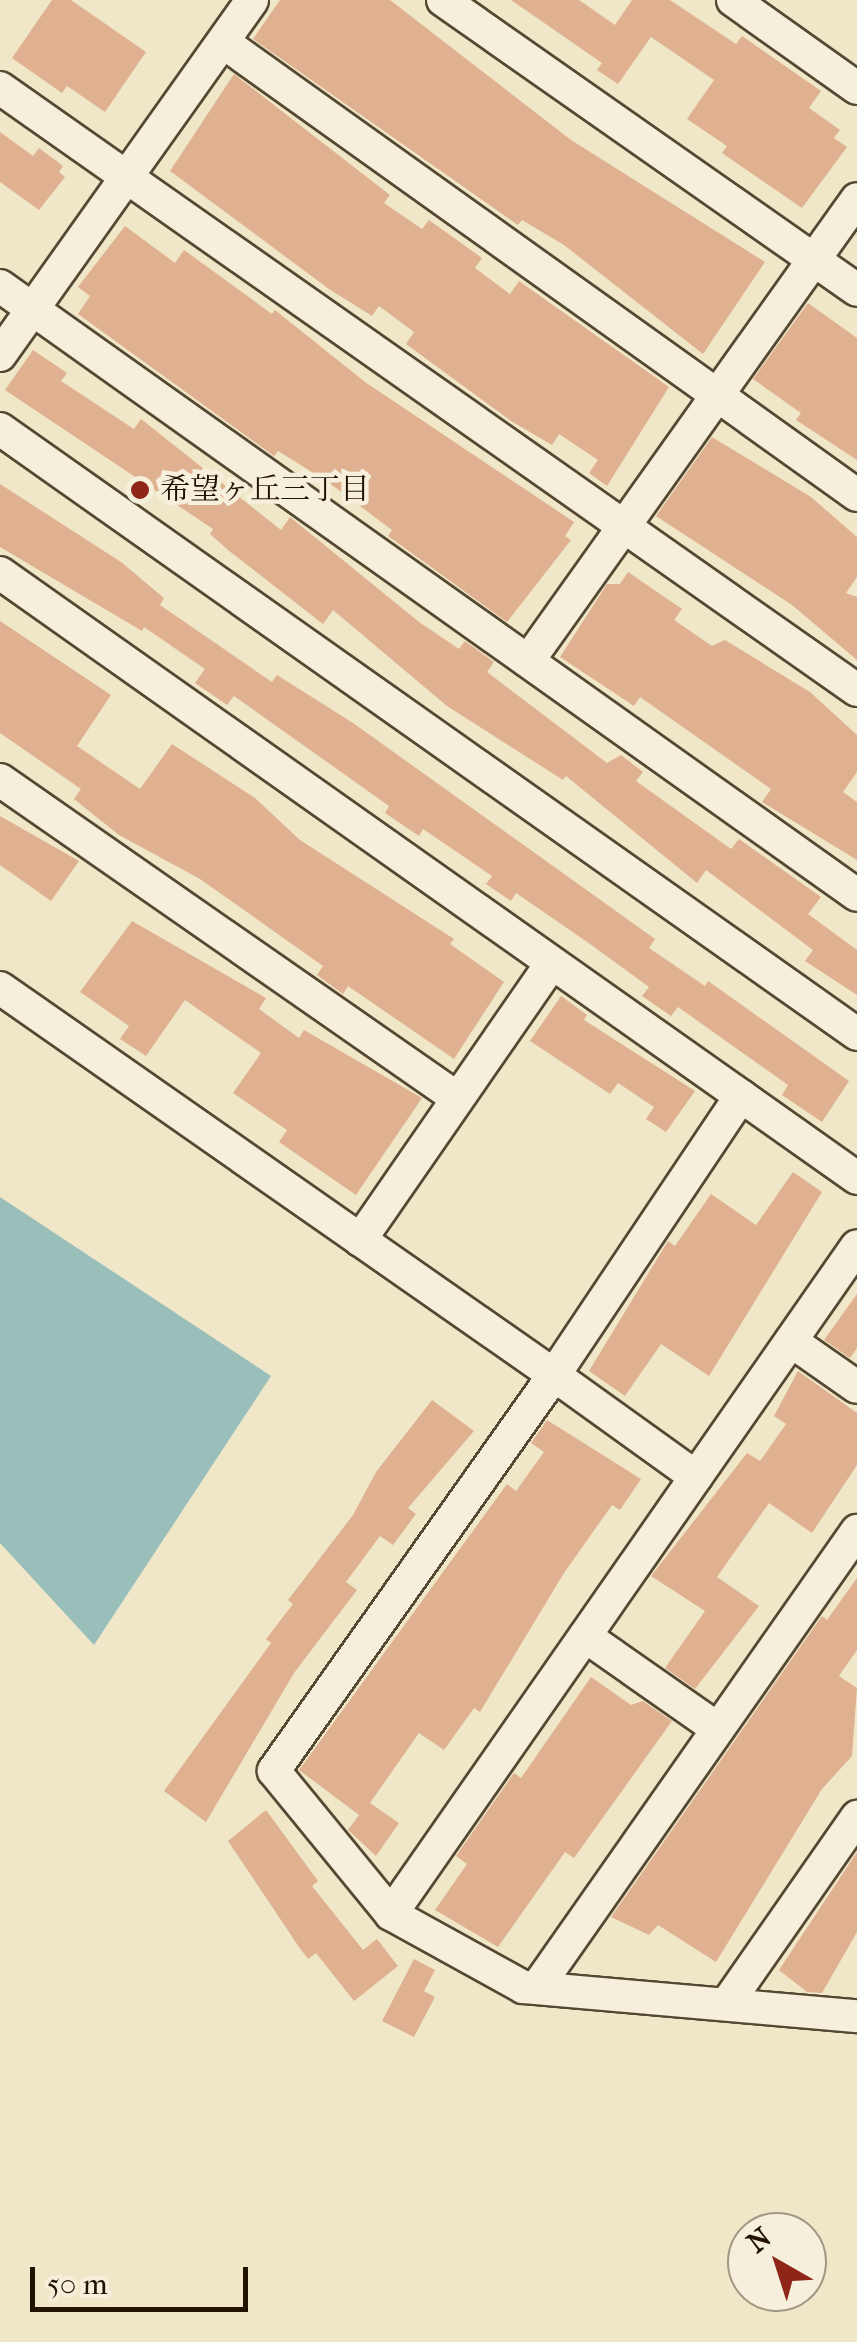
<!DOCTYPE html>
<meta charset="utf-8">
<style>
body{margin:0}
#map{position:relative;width:857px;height:2342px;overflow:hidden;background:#efe7c8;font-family:"IM FELL French Canon","Noto Serif JP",serif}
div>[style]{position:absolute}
.water>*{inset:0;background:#9abfbb}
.building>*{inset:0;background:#dfb190}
.roads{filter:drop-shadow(2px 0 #554832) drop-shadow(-2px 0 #554832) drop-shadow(0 2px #554832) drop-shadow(0 -2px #554832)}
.minor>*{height:32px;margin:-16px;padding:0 16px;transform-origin:16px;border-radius:16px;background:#f5efdb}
.dots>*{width:28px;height:28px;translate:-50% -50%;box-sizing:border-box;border:5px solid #f5efdb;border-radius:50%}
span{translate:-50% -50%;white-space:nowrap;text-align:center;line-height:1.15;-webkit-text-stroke:9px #f5efdb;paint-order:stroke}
.poi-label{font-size:30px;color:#221300}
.left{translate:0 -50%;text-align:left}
.north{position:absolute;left:727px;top:2212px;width:100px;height:100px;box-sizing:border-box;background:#f5efdb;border:2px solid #a19783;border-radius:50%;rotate:321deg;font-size:28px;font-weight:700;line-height:40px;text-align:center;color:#221300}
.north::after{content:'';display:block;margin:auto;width:35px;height:45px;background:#8f2418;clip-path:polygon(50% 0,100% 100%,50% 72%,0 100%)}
.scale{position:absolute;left:30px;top:2267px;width:218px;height:45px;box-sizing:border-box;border:5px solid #221300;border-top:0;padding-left:12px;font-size:30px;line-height:35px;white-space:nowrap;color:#221300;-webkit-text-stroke:8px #f5efdb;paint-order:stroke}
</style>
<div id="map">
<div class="water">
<i style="clip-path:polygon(0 1197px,271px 1376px,94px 1645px,0 1543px)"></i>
</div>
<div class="building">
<i style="clip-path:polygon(52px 0,71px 0,146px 52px,105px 112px,67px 86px,62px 93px,12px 58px)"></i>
<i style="clip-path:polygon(280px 0,390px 0,571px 140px,765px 262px,703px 354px,564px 245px,522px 220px,518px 225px,253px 39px)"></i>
<i style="clip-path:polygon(511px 0,579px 0,615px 25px,632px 0,670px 0,736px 44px,742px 36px,821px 91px,809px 108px,840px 130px,834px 138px,847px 147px,802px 208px,722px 153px,727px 146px,687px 119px,714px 80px,651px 37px,618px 84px,597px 70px,602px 63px)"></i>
<i style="clip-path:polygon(234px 74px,390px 195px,384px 203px,422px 229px,429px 220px,482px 258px,475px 268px,510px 294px,519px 281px,669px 387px,607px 486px,589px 473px,598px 460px,559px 434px,552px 445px,511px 421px,406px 344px,414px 332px,379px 306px,372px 316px,329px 289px,170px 171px)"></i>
<i style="clip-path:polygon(0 132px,33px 156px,39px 148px,63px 166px,59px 172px,65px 177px,39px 210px,0 182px)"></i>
<i style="clip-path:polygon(125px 226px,175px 263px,184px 250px,272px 314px,275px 310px,365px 382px,574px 522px,565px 536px,571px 540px,507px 622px,388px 536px,392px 530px,328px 482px,278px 451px,274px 456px,78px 314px,90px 296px,78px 287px)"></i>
<i style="clip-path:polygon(808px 303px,857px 338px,857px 460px,796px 420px,801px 413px,753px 379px)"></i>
<i style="clip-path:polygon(33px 350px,67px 373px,61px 381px,134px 429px,141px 419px,281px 530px,290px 517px,419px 622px,459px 649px,465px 641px,494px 662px,487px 672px,607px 763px,621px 755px,643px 772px,636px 781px,731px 849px,739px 839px,821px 897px,808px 914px,857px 950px,857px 995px,805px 961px,813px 950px,706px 870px,697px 883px,566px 776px,563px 780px,447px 706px,333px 610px,323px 624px,228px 550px,210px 534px,213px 529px,5px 390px)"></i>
<i style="clip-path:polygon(712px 437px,811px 497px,857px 537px,857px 577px,846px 593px,857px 597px,857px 660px,792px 605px,656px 516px)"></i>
<i style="clip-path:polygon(0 484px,121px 562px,164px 598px,160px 605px,272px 682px,277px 675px,353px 723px,655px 939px,649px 948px,705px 986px,708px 981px,849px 1081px,822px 1122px,782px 1095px,788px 1085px,678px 1007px,671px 1016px,642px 996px,649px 987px,590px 944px,516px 893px,511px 901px,486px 884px,492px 876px,423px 829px,419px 836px,385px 813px,389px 806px,234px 696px,227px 705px,195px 683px,205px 669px,144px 627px,142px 631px,0 547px)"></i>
<i style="clip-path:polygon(628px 572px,682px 609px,674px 620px,712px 646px,725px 640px,810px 692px,857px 735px,857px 772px,843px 792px,857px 802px,857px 860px,762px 802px,771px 789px,640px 697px,634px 706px,560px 657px,607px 584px,620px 584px)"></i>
<i style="clip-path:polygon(0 621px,111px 695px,77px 746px,140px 789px,172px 744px,255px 798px,300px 840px,454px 939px,450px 944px,504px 982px,454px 1059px,348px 986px,343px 994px,317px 975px,323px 966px,200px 879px,119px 835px,74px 799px,81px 789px,0 733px)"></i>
<i style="clip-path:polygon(0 816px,79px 861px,51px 901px,0 865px)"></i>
<i style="clip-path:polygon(132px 921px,266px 998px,259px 1009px,299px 1038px,304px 1030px,422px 1098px,356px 1195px,279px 1142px,287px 1130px,233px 1093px,261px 1053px,185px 1000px,146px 1056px,120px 1039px,129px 1026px,80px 992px)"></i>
<i style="clip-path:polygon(561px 996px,587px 1015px,584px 1020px,695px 1091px,666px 1132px,646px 1119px,654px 1107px,618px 1083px,610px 1094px,530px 1041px)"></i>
<i style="clip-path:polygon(793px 1172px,822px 1192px,709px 1376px,661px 1344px,625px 1396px,589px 1371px,668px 1241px,675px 1246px,711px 1194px,756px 1225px)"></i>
<i style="clip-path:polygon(857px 1294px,857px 1348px,850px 1358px,824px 1340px)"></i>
<i style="clip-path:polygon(798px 1371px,857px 1413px,857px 1465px,812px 1533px,769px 1503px,717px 1577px,759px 1606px,695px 1689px,665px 1668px,705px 1611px,651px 1576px,747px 1453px,760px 1461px,786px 1424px,774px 1416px)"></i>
<i style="clip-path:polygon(432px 1400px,474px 1431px,408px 1508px,416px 1514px,393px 1545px,380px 1536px,346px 1582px,357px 1590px,294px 1673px,206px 1822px,164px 1791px,271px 1643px,266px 1639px,293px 1604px,288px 1600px,353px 1515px,376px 1472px)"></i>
<i style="clip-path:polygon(547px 1420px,641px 1479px,620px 1510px,612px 1505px,564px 1573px,480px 1712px,474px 1708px,444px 1750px,419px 1733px,370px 1803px,399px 1823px,376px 1856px,348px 1830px,359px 1815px,299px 1770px,507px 1484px,516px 1491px,544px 1452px,531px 1443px)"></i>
<i style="clip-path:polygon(857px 1578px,857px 1650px,839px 1676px,857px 1688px,852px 1756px,822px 1789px,716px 1962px,658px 1925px,649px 1935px,611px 1917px,822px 1616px,827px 1620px)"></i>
<i style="clip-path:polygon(591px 1677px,631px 1705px,643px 1701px,672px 1721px,574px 1858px,565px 1852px,498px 1947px,435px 1910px,467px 1864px,456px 1856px,514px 1773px,521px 1778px)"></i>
<i style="clip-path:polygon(266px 1810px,318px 1881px,312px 1886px,363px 1950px,377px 1939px,398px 1966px,354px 2001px,316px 1953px,308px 1959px,299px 1947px,228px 1841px)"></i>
<i style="clip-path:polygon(857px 1852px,857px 1932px,822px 1993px,807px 1992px,779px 1970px)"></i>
<i style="clip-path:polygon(414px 1959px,435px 1970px,424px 1991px,435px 1997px,414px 2037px,382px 2021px)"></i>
</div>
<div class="roads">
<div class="minor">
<i style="left:443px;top:0;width:505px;rotate:35.01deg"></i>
<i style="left:733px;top:0;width:152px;rotate:35.4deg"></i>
<i style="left:223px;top:42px;width:779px;rotate:35.55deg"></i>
<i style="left:0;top:88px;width:1047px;rotate:35.09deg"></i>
<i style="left:0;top:286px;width:1051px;rotate:35.4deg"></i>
<i style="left:0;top:355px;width:435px;rotate:-54.6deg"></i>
<i style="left:0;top:429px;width:1049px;rotate:35.22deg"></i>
<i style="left:0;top:573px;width:1049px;rotate:35.22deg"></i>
<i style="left:528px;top:661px;width:567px;rotate:-54.54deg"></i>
<i style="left:0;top:780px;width:557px;rotate:34.83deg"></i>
<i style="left:0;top:988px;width:676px;rotate:34.94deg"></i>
<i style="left:554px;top:1375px;width:485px;rotate:125.3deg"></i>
<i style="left:274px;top:1771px;width:185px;rotate:50.7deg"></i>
<i style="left:391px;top:1914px;width:151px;rotate:28.9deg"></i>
<i style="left:523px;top:1987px;width:335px;rotate:5deg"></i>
<i style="left:360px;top:1240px;width:337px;rotate:-55.3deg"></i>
<i style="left:791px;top:1341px;width:80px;rotate:34.9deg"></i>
<i style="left:696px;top:1477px;width:175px;rotate:-144.3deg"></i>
<i style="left:554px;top:1375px;width:336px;rotate:-56.2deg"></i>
<i style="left:585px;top:1636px;width:162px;rotate:35deg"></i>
<i style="left:391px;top:1914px;width:814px;rotate:-55.1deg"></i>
<i style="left:538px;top:1986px;width:556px;rotate:-54.97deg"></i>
<i style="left:728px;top:2002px;width:226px;rotate:-55.1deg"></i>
</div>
</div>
<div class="dots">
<i style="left:140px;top:490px;background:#8f2418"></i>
</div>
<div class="poi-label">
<span class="left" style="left:160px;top:490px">希望ヶ丘三丁目</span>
</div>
<div class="north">N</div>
<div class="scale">50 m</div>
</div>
